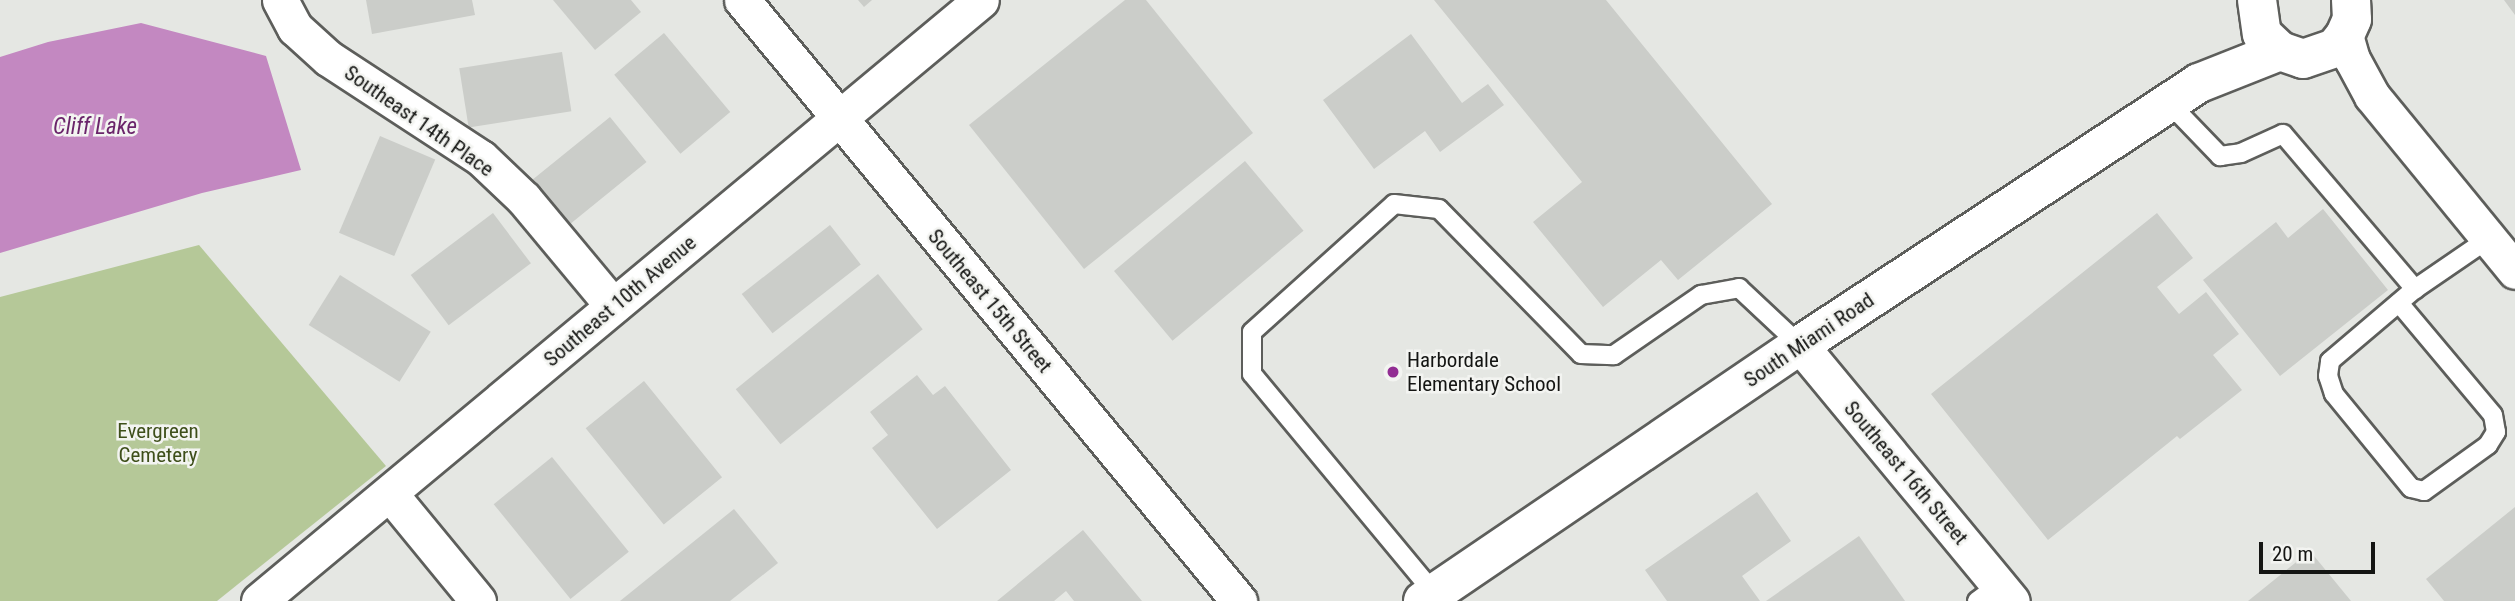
<!DOCTYPE html>
<style>
body{margin:0}
#map{position:relative;width:2515px;height:601px;overflow:hidden;background:#e5e7e3;font-family:"Roboto Condensed",sans-serif}
div>[style]{position:absolute}
.green>*{inset:0;background:#b5c898}
.water>*{inset:0;background:#c388c1}
.building>*{inset:0;background:#cbcdc9;transform-origin:0 0}
.roads{filter:drop-shadow(2px 0 #5d5e5b) drop-shadow(-2px 0 #5d5e5b) drop-shadow(0 2px #5d5e5b) drop-shadow(0 -2px #5d5e5b)}
.lane>*{height:18px;margin:-9px;padding:0 9px;transform-origin:9px;border-radius:9px;background:#fff}
.street>*{height:35px;margin:-17.5px;padding:0 17.5px;transform-origin:17.5px;border-radius:17.5px;background:#fff}
.secondary>*{height:38px;margin:-19px;padding:0 19px;transform-origin:19px;border-radius:19px;background:#fff}
.dots>*{width:19px;height:19px;translate:-50% -50%;box-sizing:border-box;border:4px solid #f3f4f1;border-radius:50%}
span{translate:-50% -50%;white-space:nowrap;text-align:center;line-height:1.15;-webkit-text-stroke:5px #f3f4f1;paint-order:stroke}
.street-label{font-size:21px;color:#141513}
.poi-label{font-size:21px;color:#141513}
.left{translate:0 -50%;text-align:left}
.park-label{font-size:21px;color:#3e4f1a}
.water-label{font-size:23px;color:#6a246a;font-style:italic}
.scale{position:absolute;left:2259px;top:542px;width:116px;height:32px;box-sizing:border-box;border:4px solid #141513;border-top:0;padding-left:9px;font-size:21px;line-height:24px;white-space:nowrap;color:#141513;-webkit-text-stroke:5px #f3f4f1;paint-order:stroke}
</style>
<div id="map">
<div class="green">
<i style="clip-path:polygon(199px 245px,386px 466px,217px 601px,0 601px,0 297px)"></i>
</div>
<div class="water">
<i style="clip-path:polygon(141px 23px,266px 56px,301px 170px,202px 193px,0 253px,0 57px,48px 42px)"></i>
</div>
<div class="building">
<i style="clip-path:polygon(366px 0,472px 0,475px 15px,372px 34px)"></i>
<i style="clip-path:polygon(553px 0,631px 0,641px 12px,595px 50px)"></i>
<i style="clip-path:polygon(858px 0,872px 0,864px 7px)"></i>
<i style="clip-path:polygon(1125px 0,1146px 0,1253px 133px,1084px 269px,969px 125px)"></i>
<i style="clip-path:polygon(1434px 0,1606px 0,1772px 204px,1678px 280px,1661px 260px,1603px 307px,1533px 222px,1582px 182px)"></i>
<i style="clip-path:polygon(2504px 0,2515px 0,2515px 15px)"></i>
<i style="left:664px;top:33px;width:103px;height:65px;rotate:50deg"></i>
<i style="clip-path:polygon(1411px 34px,1462px 103px,1488px 84px,1504px 105px,1440px 152px,1425px 131px,1374px 169px,1323px 100px)"></i>
<i style="left:562px;top:52px;width:60px;height:104px;rotate:81deg"></i>
<i style="left:610px;top:117px;width:58px;height:105px;rotate:51deg"></i>
<i style="left:380px;top:136px;width:60px;height:105px;rotate:23deg"></i>
<i style="left:1245px;top:161px;width:91px;height:171px;rotate:50deg"></i>
<i style="clip-path:polygon(2323px 209px,2388px 290px,2280px 376px,2203px 280px,2276px 222px,2288px 238px)"></i>
<i style="left:493px;top:213px;width:63px;height:103px;rotate:53deg"></i>
<i style="clip-path:polygon(2157px 213px,2193px 258px,2157px 287px,2179px 314px,2206px 292px,2239px 334px,2213px 355px,2242px 390px,2180px 439px,2177px 436px,2048px 540px,1931px 394px)"></i>
<i style="left:830px;top:225px;width:50px;height:112px;rotate:52deg"></i>
<i style="left:878px;top:274px;width:71px;height:183px;rotate:51deg"></i>
<i style="left:340px;top:275px;width:107px;height:59px;rotate:32deg"></i>
<i style="clip-path:polygon(917px 375px,933px 395px,945px 386px,1011px 470px,937px 529px,872px 448px,888px 435px,870px 412px)"></i>
<i style="left:644px;top:381px;width:124px;height:75px;rotate:51deg"></i>
<i style="left:552px;top:457px;width:122px;height:75px;rotate:51deg"></i>
<i style="clip-path:polygon(1757px 492px,1791px 541px,1742px 576px,1760px 601px,1667px 601px,1645px 570px)"></i>
<i style="clip-path:polygon(2515px 507px,2515px 601px,2444px 601px,2426px 579px)"></i>
<i style="clip-path:polygon(734px 509px,778px 563px,730px 601px,620px 601px)"></i>
<i style="clip-path:polygon(1083px 530px,1142px 601px,1074px 601px,1066px 591px,1054px 601px,997px 601px)"></i>
<i style="clip-path:polygon(1859px 536px,1905px 601px,1766px 601px)"></i>
<i style="clip-path:polygon(2310px 551px,2351px 601px,2248px 601px)"></i>
</div>
<div class="roads">
<div class="lane">
<i style="left:2169px;top:103px;width:74px;rotate:46.1deg"></i>
<i style="left:2220px;top:156px;width:21px;rotate:-8deg"></i>
<i style="left:2241px;top:153px;width:46px;rotate:-24.3deg"></i>
<i style="left:2283px;top:134px;width:204px;rotate:49.6deg"></i>
<i style="left:2399px;top:303px;width:146px;rotate:50deg"></i>
<i style="left:2493px;top:415px;width:17px;rotate:80deg"></i>
<i style="left:2496px;top:432px;width:15px;rotate:122deg"></i>
<i style="left:2488px;top:445px;width:79px;rotate:144.3deg"></i>
<i style="left:2424px;top:491px;width:13px;rotate:-167deg"></i>
<i style="left:2411px;top:488px;width:122px;rotate:-129.3deg"></i>
<i style="left:2334px;top:394px;width:19px;rotate:-108deg"></i>
<i style="left:2328px;top:376px;width:15px;rotate:-82deg"></i>
<i style="left:2330px;top:361px;width:111px;rotate:-40.3deg"></i>
<i style="left:2415px;top:289px;width:88px;rotate:-34.4deg"></i>
<i style="left:1434px;top:593px;width:285px;rotate:-129.7deg"></i>
<i style="left:1252px;top:374px;width:42px;rotate:-90deg"></i>
<i style="left:1252px;top:332px;width:191px;rotate:-42deg"></i>
<i style="left:1394px;top:204px;width:45px;rotate:6.3deg"></i>
<i style="left:1439px;top:209px;width:203px;rotate:45.6deg"></i>
<i style="left:1581px;top:354px;width:33px;rotate:2deg"></i>
<i style="left:1614px;top:355px;width:106px;rotate:-34.6deg"></i>
<i style="left:1701px;top:295px;width:39px;rotate:-10deg"></i>
<i style="left:1739px;top:288px;width:83px;rotate:43.1deg"></i>
<i style="left:1977px;top:601px;width:27px;rotate:-36deg"></i>
</div>
<div class="street">
<i style="left:280px;top:0;width:32px;rotate:62deg"></i>
<i style="left:295px;top:28px;width:45px;rotate:42.3deg"></i>
<i style="left:328px;top:58px;width:183px;rotate:33.2deg"></i>
<i style="left:481px;top:158px;width:59px;rotate:43.6deg"></i>
<i style="left:524px;top:199px;width:139px;rotate:50.2deg"></i>
<i style="left:742px;top:0;width:780px;rotate:50.41deg"></i>
<i style="left:2345px;top:35px;width:25px;rotate:74deg"></i>
<i style="left:2352px;top:59px;width:42px;rotate:61.6deg"></i>
<i style="left:2372px;top:96px;width:226px;rotate:50.7deg"></i>
<i style="left:1800px;top:345px;width:332px;rotate:50.4deg"></i>
<i style="left:391px;top:495px;width:137px;rotate:50.6deg"></i>
<i style="left:259px;top:601px;width:939px;rotate:-39.77deg"></i>
</div>
<div class="secondary">
<i style="left:2257px;top:0;width:34px;rotate:82deg"></i>
<i style="left:2262px;top:34px;width:25px;rotate:43deg"></i>
<i style="left:2280px;top:51px;width:24px;rotate:19deg"></i>
<i style="left:2303px;top:59px;width:34px;rotate:-19deg"></i>
<i style="left:2335px;top:48px;width:16px;rotate:-52deg"></i>
<i style="left:2345px;top:35px;width:17px;rotate:-66deg"></i>
<i style="left:2352px;top:19px;width:19px;rotate:-93deg"></i>
<i style="left:1423px;top:601px;width:456px;rotate:-34.2deg"></i>
<i style="left:1800px;top:345px;width:477px;rotate:-33.3deg"></i>
<i style="left:2199px;top:83px;width:87px;rotate:-21.6deg"></i>
</div>
</div>
<div class="dots">
<i style="left:1393px;top:372px;background:#922d93"></i>
</div>
<div class="street-label">
<span style="left:419px;top:121px;rotate:35deg">Southeast 14th Place</span>
<span style="left:620px;top:301px;rotate:-40deg">Southeast 10th Avenue</span>
<span style="left:990px;top:301px;rotate:50deg">Southeast 15th Street</span>
<span style="left:1809px;top:340px;rotate:-34deg">South Miami Road</span>
<span style="left:1906px;top:473px;rotate:50deg">Southeast 16th Street</span>
</div>
<div class="poi-label">
<span class="left" style="left:1407px;top:372px">Harbordale<br>Elementary School</span>
</div>
<div class="park-label">
<span style="left:158px;top:443px">Evergreen<br>Cemetery</span>
</div>
<div class="water-label">
<span style="left:95px;top:127px">Cliff Lake</span>
</div>
<div class="scale">20 m</div>
</div>
